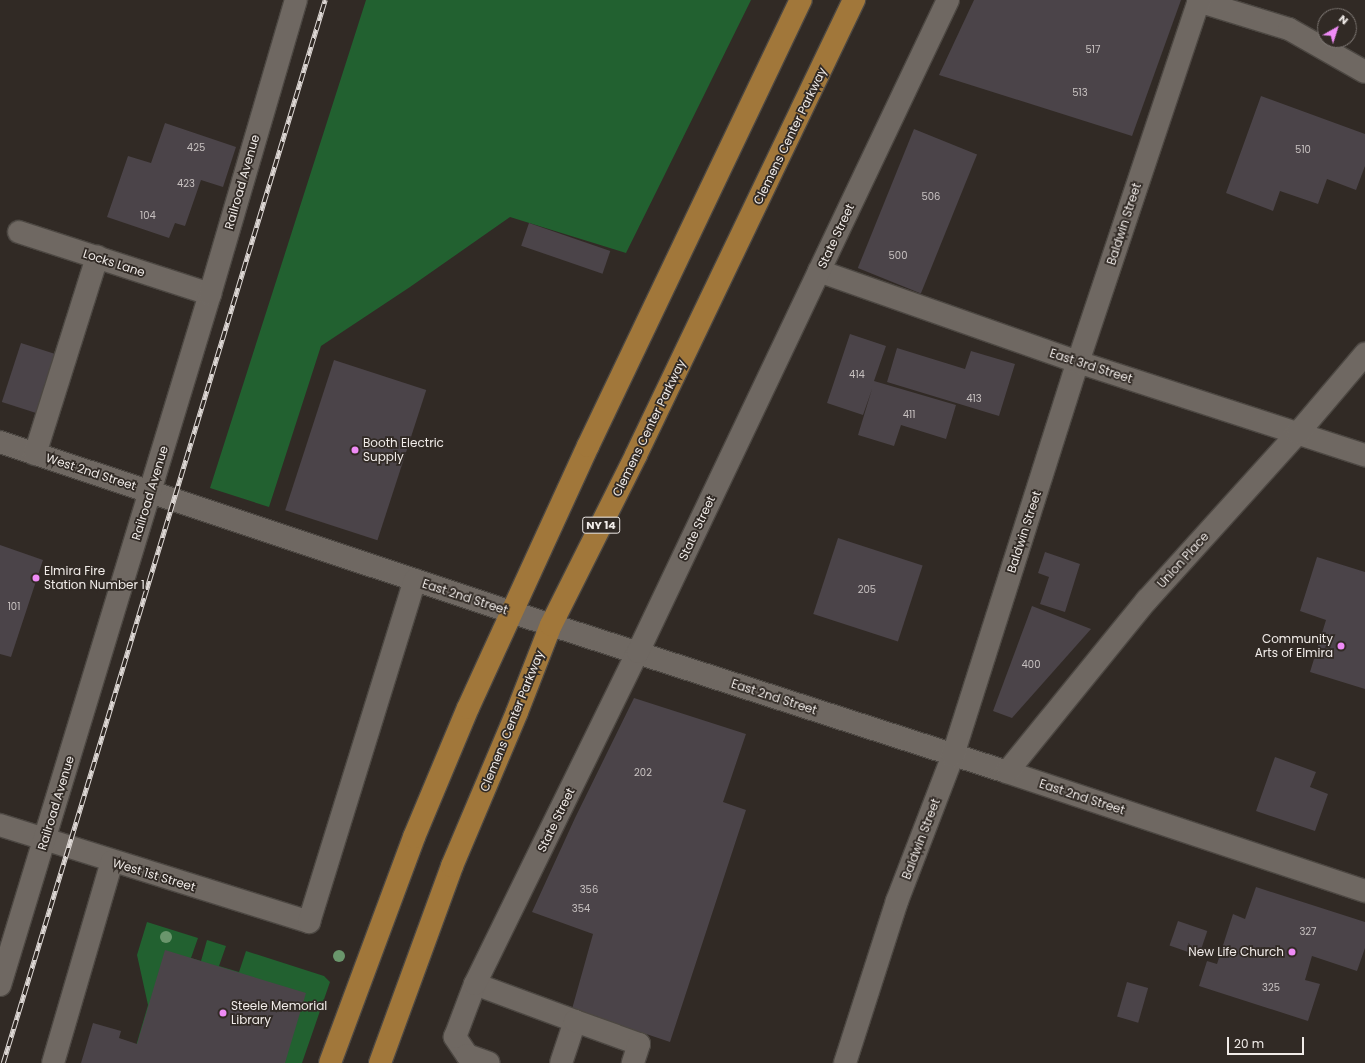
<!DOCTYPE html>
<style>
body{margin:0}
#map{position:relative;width:1365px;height:1063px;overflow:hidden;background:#312a25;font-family:Poppins,sans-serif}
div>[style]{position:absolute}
.green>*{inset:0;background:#226130}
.building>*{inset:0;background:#4b4449;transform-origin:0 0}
.roads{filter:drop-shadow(1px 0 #4c4742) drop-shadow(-1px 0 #4c4742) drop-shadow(0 1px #4c4742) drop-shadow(0 -1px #4c4742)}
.minor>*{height:22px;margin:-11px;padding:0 11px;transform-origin:11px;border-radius:11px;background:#6f6862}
.major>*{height:22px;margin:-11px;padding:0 11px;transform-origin:11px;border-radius:11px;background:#a1773a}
.rail>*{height:4.5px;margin-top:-2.25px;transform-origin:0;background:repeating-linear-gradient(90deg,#312a25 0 9px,#ddd7d4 0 18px);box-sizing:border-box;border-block:1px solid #ddd7d4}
.trees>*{width:12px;height:12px;margin:-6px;border-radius:50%;background:#6a966c}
.dots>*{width:11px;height:11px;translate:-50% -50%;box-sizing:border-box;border:2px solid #312a25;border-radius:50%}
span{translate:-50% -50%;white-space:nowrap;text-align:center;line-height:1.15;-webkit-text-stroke:3.5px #312a25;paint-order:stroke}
.number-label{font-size:10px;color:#c7c1c0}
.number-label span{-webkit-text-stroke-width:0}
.shield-label span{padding:1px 3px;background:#312a25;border:1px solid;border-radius:3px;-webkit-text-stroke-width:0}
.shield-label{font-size:11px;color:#f0ebe8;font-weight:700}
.street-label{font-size:12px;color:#f0ebe8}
.poi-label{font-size:12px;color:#f0ebe8}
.left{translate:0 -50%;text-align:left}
.right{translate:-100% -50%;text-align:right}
.north{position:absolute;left:1317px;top:8px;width:40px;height:40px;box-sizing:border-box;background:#312a25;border:1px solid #7d7773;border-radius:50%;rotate:39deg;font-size:11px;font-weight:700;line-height:16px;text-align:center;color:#f0ebe8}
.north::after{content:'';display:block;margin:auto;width:14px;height:18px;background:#ef8bf6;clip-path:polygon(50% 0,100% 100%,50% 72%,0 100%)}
.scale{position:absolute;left:1227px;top:1037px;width:77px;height:18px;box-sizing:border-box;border:2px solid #f0ebe8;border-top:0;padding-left:5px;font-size:12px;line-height:14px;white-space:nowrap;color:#f0ebe8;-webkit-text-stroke:3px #312a25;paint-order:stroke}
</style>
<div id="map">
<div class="green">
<i style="clip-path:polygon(366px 0,751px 0,626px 253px,510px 217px,410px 287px,321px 346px,269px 507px,210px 488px)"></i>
<i style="clip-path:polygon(147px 922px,198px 938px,191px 958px,201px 961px,207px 940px,226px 946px,219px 966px,239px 972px,246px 951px,324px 976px,330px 982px,302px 1063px,131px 1063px,148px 1005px,137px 955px)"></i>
</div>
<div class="building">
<i style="clip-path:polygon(974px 0,1181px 0,1132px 136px,939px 75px)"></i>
<i style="clip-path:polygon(1261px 96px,1365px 134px,1365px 166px,1356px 190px,1327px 179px,1318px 204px,1280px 191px,1273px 211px,1226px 193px)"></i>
<i style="clip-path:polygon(165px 123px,236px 147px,223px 187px,201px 180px,185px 226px,175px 223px,169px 238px,107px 217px,128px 156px,151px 163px)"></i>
<i style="left:914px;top:129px;width:68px;height:150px;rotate:22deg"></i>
<i style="left:529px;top:223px;width:86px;height:24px;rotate:19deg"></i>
<i style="clip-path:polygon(850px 334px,886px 346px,874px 381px,956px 405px,946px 439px,901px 425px,894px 446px,858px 435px,872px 389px,863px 415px,827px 403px)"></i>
<i style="left:21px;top:343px;width:36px;height:62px;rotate:18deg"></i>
<i style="clip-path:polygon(897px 348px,965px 369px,971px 351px,1015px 364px,999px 416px,887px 382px)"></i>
<i style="left:334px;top:360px;width:97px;height:158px;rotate:18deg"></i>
<i style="left:838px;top:538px;width:89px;height:80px;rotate:18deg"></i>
<i style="clip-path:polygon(0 545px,43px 560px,11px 657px,0 654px)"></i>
<i style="clip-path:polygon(1045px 552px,1080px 564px,1065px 612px,1040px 604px,1049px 577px,1038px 573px)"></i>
<i style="clip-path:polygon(1317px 557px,1365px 572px,1365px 689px,1310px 672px,1326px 620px,1300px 611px)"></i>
<i style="clip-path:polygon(1032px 606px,1091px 629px,1012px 718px,993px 711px)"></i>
<i style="clip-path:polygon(634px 698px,746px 734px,723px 802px,746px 810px,670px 1042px,572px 1009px,593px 934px,532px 912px,575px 818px)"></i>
<i style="clip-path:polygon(1275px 757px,1316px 772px,1310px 787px,1328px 794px,1315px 831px,1256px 811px)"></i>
<i style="clip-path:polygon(1256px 887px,1365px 922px,1365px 948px,1357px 971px,1312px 956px,1305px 980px,1320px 984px,1308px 1021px,1199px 986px,1207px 961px,1217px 964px,1233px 914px,1245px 919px)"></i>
<i style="left:1178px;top:921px;width:31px;height:26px;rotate:19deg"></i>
<i style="clip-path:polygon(165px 950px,306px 993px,285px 1063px,81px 1063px,93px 1023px,121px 1031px,119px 1038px,137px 1044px)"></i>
<i style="left:1127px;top:982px;width:22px;height:36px;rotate:16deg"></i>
</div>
<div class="roads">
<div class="minor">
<i style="left:1198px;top:1px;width:95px;rotate:17.1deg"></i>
<i style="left:1289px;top:29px;width:87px;rotate:29.5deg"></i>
<i style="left:19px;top:232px;width:201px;rotate:18deg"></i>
<i style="left:819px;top:271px;width:275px;rotate:19.4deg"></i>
<i style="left:1078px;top:362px;width:302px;rotate:18deg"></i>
<i style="left:0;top:442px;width:539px;rotate:18.4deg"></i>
<i style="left:511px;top:612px;width:521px;rotate:17.88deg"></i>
<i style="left:1007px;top:772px;width:377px;rotate:18.4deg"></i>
<i style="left:35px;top:454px;width:207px;rotate:-72.5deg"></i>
<i style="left:1007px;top:772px;width:222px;rotate:-50.9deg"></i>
<i style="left:1147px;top:600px;width:225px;rotate:-47.9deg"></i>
<i style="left:1298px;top:433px;width:104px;rotate:-49.7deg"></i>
<i style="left:0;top:825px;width:324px;rotate:17.4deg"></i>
<i style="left:309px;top:922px;width:358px;rotate:-72.8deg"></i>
<i style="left:475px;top:984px;width:107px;rotate:20.3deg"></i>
<i style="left:575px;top:1021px;width:44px;rotate:108.4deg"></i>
<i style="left:0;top:985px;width:722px;rotate:-73.1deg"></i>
<i style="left:210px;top:294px;width:306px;rotate:-73.7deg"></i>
<i style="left:575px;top:1021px;width:68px;rotate:19.8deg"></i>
<i style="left:639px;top:1044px;width:20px;rotate:108deg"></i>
<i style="left:467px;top:1055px;width:22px;rotate:-124deg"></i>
<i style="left:455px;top:1037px;width:57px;rotate:-69.3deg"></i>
<i style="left:475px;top:984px;width:370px;rotate:-63.9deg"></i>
<i style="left:638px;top:652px;width:722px;rotate:-64.57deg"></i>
<i style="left:467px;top:1055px;width:23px;rotate:20deg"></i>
<i style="left:53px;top:1063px;width:210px;rotate:-73.7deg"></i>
<i style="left:845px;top:1063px;width:170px;rotate:-72.2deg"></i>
<i style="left:897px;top:901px;width:156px;rotate:-69deg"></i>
<i style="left:953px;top:755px;width:412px;rotate:-72.4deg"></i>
<i style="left:1078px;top:362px;width:382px;rotate:-71.5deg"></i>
</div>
<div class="major">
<i style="left:330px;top:1063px;width:241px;rotate:-69.6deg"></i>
<i style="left:414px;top:837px;width:140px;rotate:-67.3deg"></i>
<i style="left:468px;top:708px;width:288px;rotate:-65.4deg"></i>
<i style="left:588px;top:446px;width:494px;rotate:-64.5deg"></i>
<i style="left:380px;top:1063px;width:210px;rotate:-69.9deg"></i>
<i style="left:452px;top:866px;width:167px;rotate:-67.1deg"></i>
<i style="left:517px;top:712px;width:93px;rotate:-68.7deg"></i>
<i style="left:551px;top:625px;width:190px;rotate:-63.4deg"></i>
<i style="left:636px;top:455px;width:505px;rotate:-64.4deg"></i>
</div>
</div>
<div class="rail">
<i style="left:3px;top:1063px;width:1111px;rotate:-73.15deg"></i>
</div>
<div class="trees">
<i style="left:166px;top:937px"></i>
<i style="left:339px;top:956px"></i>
</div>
<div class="dots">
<i style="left:355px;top:450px;background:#ef8bf6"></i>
<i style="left:36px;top:578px;background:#ef8bf6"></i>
<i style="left:1341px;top:646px;background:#ef8bf6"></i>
<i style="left:1292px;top:952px;background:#ef8bf6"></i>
<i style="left:223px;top:1013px;background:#ef8bf6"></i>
</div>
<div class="number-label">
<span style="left:1093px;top:50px">517</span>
<span style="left:1080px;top:93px">513</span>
<span style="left:196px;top:148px">425</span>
<span style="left:1303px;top:150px">510</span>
<span style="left:186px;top:184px">423</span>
<span style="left:931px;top:197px">506</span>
<span style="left:148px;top:216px">104</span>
<span style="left:898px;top:256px">500</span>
<span style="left:857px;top:375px">414</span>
<span style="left:974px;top:399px">413</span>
<span style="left:909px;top:415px">411</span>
<span style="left:867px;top:590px">205</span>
<span style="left:14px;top:607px">101</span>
<span style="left:1031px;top:665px">400</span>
<span style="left:643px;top:773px">202</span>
<span style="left:589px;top:890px">356</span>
<span style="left:581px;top:909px">354</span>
<span style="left:1308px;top:932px">327</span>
<span style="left:1271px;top:988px">325</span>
</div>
<div class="shield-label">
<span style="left:601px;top:525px">NY 14</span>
</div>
<div class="street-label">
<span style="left:790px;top:136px;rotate:-64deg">Clemens Center Parkway</span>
<span style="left:242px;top:182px;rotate:-74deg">Railroad Avenue</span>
<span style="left:1124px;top:224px;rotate:-72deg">Baldwin Street</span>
<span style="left:836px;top:236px;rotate:-65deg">State Street</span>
<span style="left:114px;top:263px;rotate:18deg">Locks Lane</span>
<span style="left:1091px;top:366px;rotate:18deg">East 3rd Street</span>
<span style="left:649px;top:428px;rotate:-64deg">Clemens Center Parkway</span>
<span style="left:91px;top:472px;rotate:18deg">West 2nd Street</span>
<span style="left:150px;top:493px;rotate:-73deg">Railroad Avenue</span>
<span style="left:697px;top:528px;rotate:-65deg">State Street</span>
<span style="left:1024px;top:532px;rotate:-72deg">Baldwin Street</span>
<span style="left:1183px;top:560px;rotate:-48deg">Union Place</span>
<span style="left:465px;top:597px;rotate:18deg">East 2nd Street</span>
<span style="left:774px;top:697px;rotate:18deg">East 2nd Street</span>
<span style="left:512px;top:721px;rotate:-68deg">Clemens Center Parkway</span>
<span style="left:1082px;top:797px;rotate:18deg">East 2nd Street</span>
<span style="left:56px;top:803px;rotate:-73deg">Railroad Avenue</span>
<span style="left:556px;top:820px;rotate:-64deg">State Street</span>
<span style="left:921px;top:839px;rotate:-69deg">Baldwin Street</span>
<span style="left:154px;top:875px;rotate:17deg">West 1st Street</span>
</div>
<div class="poi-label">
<span class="left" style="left:363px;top:450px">Booth Electric<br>Supply</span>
<span class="left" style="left:44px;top:578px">Elmira Fire<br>Station Number 1</span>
<span class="right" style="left:1333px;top:646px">Community<br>Arts of Elmira</span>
<span class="right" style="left:1284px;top:952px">New Life Church</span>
<span class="left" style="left:231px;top:1013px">Steele Memorial<br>Library</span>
</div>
<div class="north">N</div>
<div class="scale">20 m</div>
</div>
